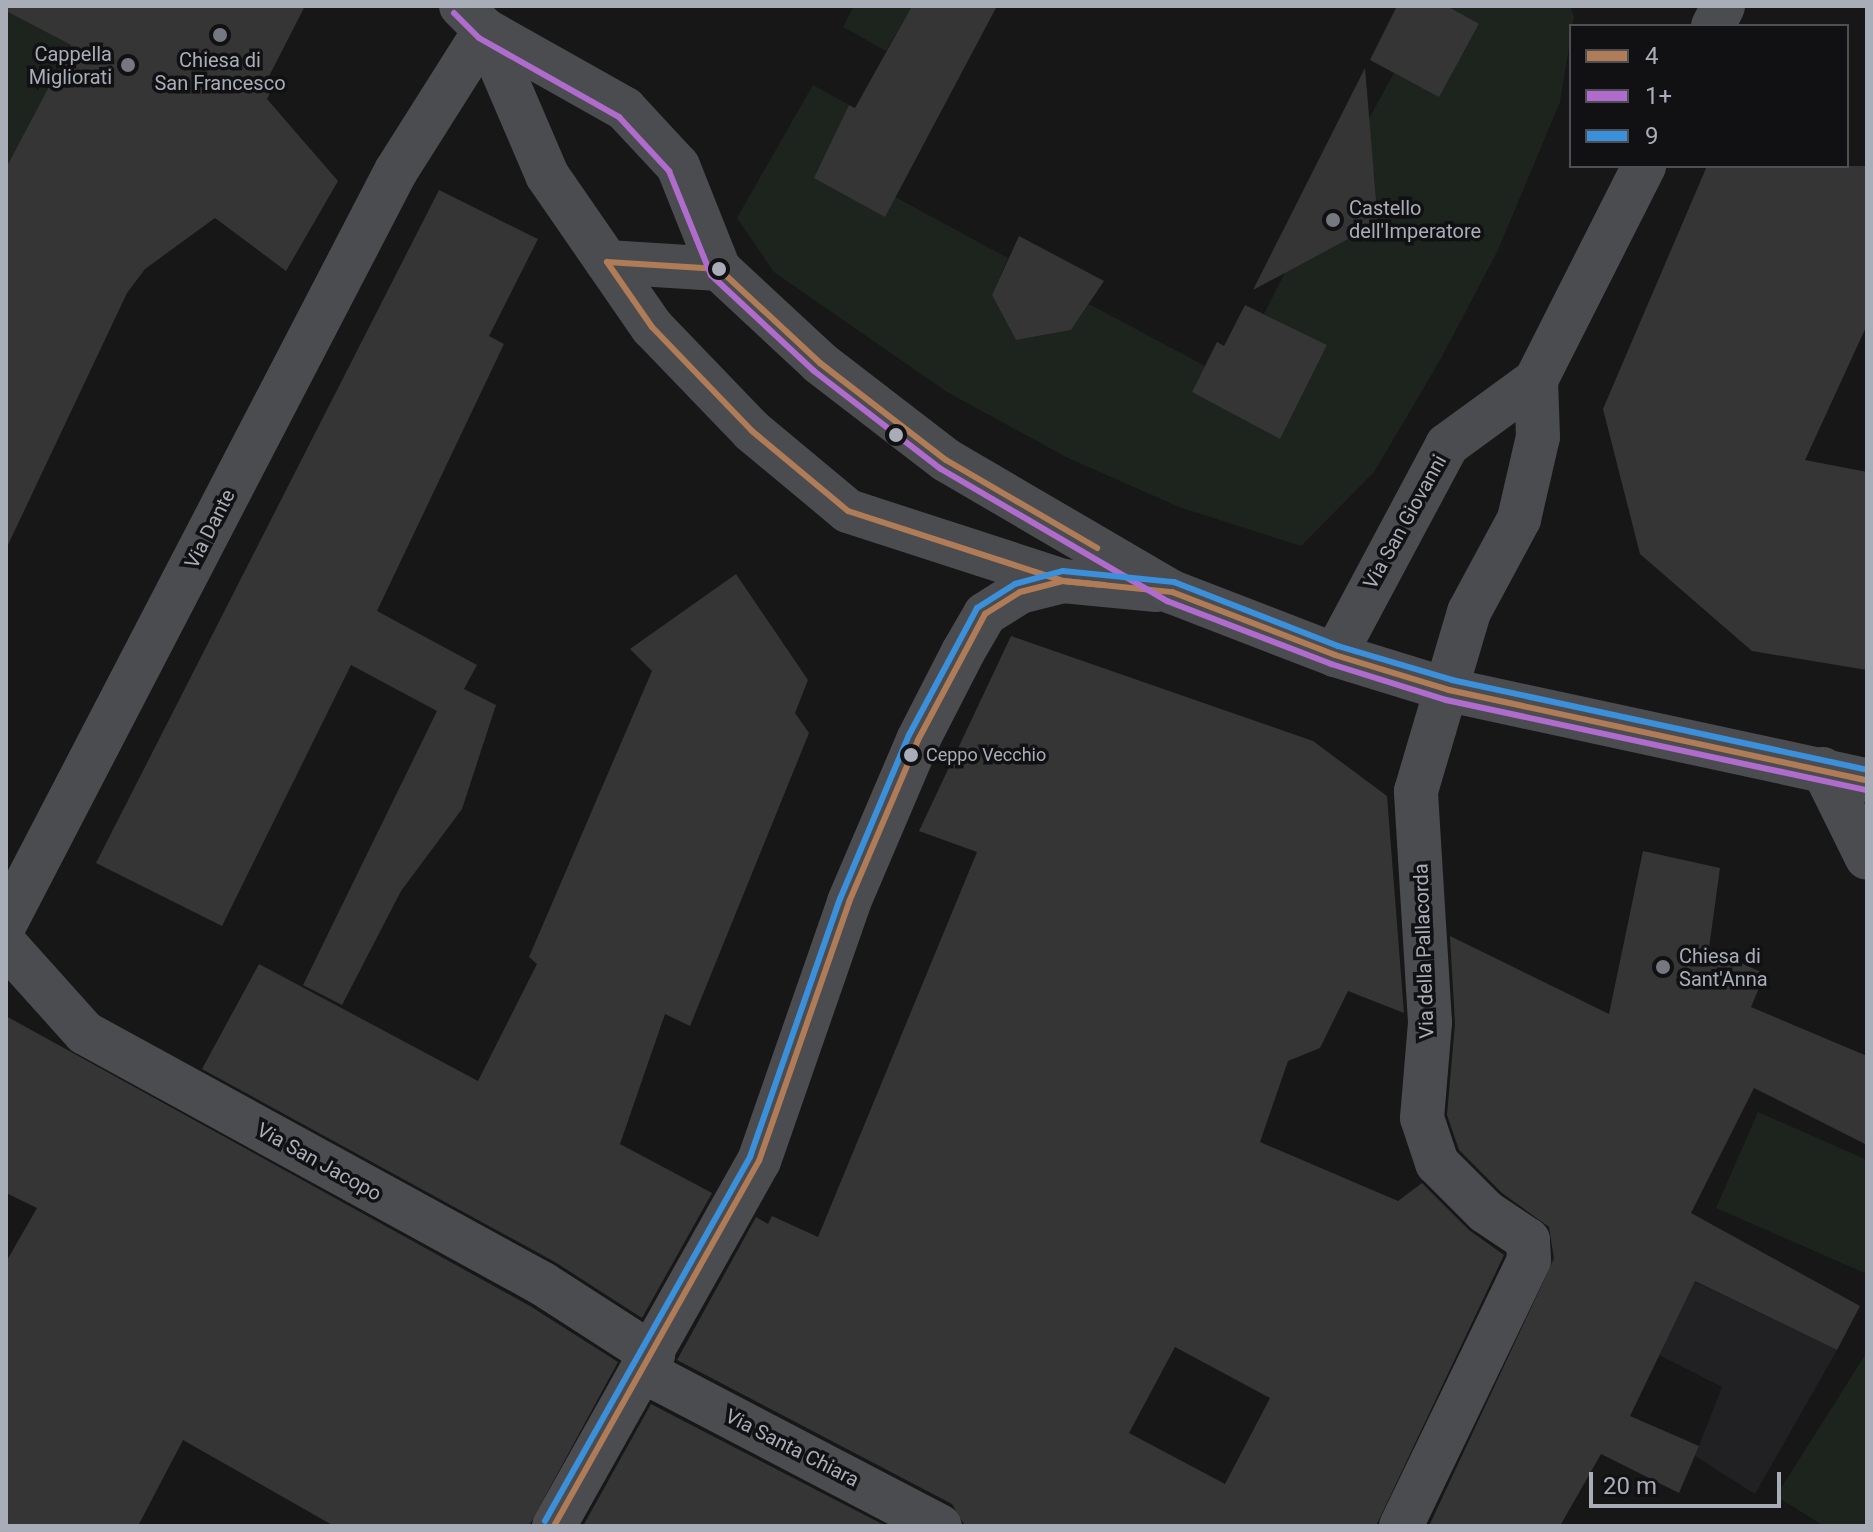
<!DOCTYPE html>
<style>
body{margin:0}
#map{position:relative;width:1873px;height:1532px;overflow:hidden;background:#171717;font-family:Roboto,sans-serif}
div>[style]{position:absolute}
.built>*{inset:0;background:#212123}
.green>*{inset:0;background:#1d241e}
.building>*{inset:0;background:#353536}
.minor>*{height:44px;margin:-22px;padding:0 22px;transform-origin:22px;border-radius:22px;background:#4b4c50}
.bus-1>*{height:6px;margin:-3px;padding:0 3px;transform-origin:3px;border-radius:3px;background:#b07c57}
.bus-2>*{height:6px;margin:-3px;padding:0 3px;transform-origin:3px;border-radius:3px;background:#b06ccc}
.bus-3>*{height:6px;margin:-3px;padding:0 3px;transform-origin:3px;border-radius:3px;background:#3a90db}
.dots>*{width:22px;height:22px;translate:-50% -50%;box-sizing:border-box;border:4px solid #111113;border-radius:50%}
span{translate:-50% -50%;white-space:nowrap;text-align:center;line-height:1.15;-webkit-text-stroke:7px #111113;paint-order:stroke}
.bus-label{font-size:18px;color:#a8adb8}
.left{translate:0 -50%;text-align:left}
.poi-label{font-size:20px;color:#a8adb8}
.right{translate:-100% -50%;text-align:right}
.street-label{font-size:20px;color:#a8adb8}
.frame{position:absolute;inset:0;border:8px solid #a8adb8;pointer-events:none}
.legend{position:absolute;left:1569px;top:24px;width:280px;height:144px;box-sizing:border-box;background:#111113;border:2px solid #4d4f55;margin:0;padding:10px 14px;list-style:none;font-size:24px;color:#a8adb8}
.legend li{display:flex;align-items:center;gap:16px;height:40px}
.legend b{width:40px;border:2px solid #4d4f55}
.scale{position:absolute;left:1589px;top:1472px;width:192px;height:36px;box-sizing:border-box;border:4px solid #a8adb8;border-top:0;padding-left:10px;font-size:24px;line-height:28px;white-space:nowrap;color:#a8adb8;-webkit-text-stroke:6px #111113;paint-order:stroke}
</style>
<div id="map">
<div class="built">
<i style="clip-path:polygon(1571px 1222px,1837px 1350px,1755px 1494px,1695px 1456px,1722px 1387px,1659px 1355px,1664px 1344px,1542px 1280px)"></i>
</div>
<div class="green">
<i style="clip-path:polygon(854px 6px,912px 6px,886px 51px,843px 27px)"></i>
<i style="clip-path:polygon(1447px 6px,1570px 6px,1574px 16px,1560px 102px,1497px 252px,1439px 362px,1374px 472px,1301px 546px,1179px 507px,1066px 457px,947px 392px,774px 272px,737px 218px,813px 85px,849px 105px,815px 178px,895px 197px,1008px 258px,992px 295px,1016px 340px,1071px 330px,1089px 304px,1205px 366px,1192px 392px,1280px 439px,1327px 345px,1264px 314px,1304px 235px,1332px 247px,1378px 223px,1374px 170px,1348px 157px,1394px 73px,1439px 96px,1479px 25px)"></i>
<i style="clip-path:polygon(6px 11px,71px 45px,6px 168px)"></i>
<i style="clip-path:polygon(1758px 1112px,1867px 1160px,1867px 1274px,1716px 1208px)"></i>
<i style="clip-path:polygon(1867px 1352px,1867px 1526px,1824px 1526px,1776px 1496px)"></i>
</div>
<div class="building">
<i style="clip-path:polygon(6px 6px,305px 6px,266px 82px,273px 87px,267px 99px,338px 181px,286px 271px,215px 218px,145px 269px,127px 293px,6px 549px,6px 168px,71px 45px,6px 11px)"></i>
<i style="clip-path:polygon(912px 6px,997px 6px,885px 217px,814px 178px,849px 105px,855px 108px)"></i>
<i style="clip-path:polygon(1397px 6px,1447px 6px,1479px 24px,1439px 97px,1370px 60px)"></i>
<i style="clip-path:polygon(1365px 68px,1378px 223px,1253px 290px)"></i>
<i style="clip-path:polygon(1707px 166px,1867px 166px,1867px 325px,1805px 460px,1867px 472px,1867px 670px,1752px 651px,1640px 554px,1603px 409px)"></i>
<i style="clip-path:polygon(439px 190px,538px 239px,489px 336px,504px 344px,377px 611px,477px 665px,464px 689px,496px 705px,462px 809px,401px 891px,342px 1005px,303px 985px,437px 711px,351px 665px,222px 926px,96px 863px)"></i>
<i style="clip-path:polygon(1019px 236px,1104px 281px,1071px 330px,1016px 340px,992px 295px)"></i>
<i style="clip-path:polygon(1245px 305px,1327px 345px,1280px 439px,1192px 392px,1217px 342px,1224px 346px)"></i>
<i style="clip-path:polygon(736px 574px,808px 680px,795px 713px,809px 733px,690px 1026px,665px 1014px,620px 1144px,712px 1193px,642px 1318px,555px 1262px,202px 1069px,259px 964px,478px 1081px,537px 964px,529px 957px,652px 671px,630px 649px)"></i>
<i style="clip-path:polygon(evenodd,1011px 636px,1313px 741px,1387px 796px,1404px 1013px,1348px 991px,1320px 1048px,1288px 1061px,1260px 1142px,1398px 1201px,1422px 1183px,1469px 1230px,1504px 1255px,1376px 1526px,965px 1526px,952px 1504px,677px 1360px,756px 1217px,768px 1224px,772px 1216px,818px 1237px,977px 852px,919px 831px,1011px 636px,1175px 1347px,1270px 1398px,1225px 1484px,1129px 1433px,1175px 1347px)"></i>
<i style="clip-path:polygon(1643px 851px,1720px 868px,1709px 948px,1765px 974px,1751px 1007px,1867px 1056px,1867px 1145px,1754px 1088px,1691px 1213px,1860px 1306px,1837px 1350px,1695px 1281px,1630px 1416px,1699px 1446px,1679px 1493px,1601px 1454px,1560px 1526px,1429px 1526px,1554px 1259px,1549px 1227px,1502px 1193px,1459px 1150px,1447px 1115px,1455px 1024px,1450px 936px,1609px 1014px)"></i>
<i style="clip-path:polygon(6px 1016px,530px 1306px,618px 1362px,529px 1526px,334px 1526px,183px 1440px,138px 1526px,6px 1526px,6px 1262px,37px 1208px,6px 1193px)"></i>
<i style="clip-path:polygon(651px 1404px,886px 1526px,583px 1526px)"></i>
</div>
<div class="minor">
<i style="left:461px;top:6px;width:34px;rotate:45deg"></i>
<i style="left:485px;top:30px;width:161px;rotate:29.4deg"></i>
<i style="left:625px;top:109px;width:78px;rotate:47.1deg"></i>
<i style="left:678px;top:166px;width:111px;rotate:68.3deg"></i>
<i style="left:1713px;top:26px;width:22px;rotate:-63deg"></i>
<i style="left:485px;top:30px;width:158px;rotate:66.8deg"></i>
<i style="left:547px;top:175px;width:185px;rotate:55.4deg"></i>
<i style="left:652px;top:327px;width:144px;rotate:46.1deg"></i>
<i style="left:752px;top:431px;width:125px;rotate:39.8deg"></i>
<i style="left:848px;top:511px;width:226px;rotate:18deg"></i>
<i style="left:1063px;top:581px;width:94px;rotate:5.5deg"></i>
<i style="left:607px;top:262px;width:112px;rotate:3.6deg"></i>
<i style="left:719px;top:269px;width:138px;rotate:42.9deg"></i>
<i style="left:820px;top:363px;width:159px;rotate:37.6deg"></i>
<i style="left:946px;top:460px;width:262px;rotate:30.3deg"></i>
<i style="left:1172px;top:592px;width:175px;rotate:21.1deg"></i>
<i style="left:1335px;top:655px;width:119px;rotate:17.1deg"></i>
<i style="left:1449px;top:690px;width:428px;rotate:12.2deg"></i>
<i style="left:1335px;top:655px;width:238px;rotate:-61.9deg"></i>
<i style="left:1447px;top:445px;width:110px;rotate:-36.1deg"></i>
<i style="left:1536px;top:380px;width:240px;rotate:-63.2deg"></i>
<i style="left:1823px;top:769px;width:99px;rotate:63.7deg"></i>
<i style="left:6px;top:922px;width:846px;rotate:-62.56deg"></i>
<i style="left:396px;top:171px;width:167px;rotate:-57.7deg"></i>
<i style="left:6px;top:945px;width:118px;rotate:48.1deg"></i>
<i style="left:85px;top:1033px;width:522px;rotate:28.72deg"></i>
<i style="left:543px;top:1284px;width:131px;rotate:32.8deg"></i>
<i style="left:643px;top:1371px;width:335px;rotate:27.6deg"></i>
<i style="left:554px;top:1526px;width:419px;rotate:-60.7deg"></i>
<i style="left:759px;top:1161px;width:274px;rotate:-70.8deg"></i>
<i style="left:849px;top:902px;width:176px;rotate:-66.9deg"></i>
<i style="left:918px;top:740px;width:99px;rotate:-62.9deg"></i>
<i style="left:963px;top:652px;width:44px;rotate:-59.9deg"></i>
<i style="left:985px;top:614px;width:41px;rotate:-32.2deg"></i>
<i style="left:1020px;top:592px;width:44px;rotate:-14.3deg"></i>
<i style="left:1401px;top:1526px;width:295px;rotate:-64.3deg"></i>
<i style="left:1529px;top:1260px;width:20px;rotate:-93deg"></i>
<i style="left:1528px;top:1240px;width:50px;rotate:-146.3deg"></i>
<i style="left:1486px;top:1212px;width:69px;rotate:-135deg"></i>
<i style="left:1437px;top:1163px;width:47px;rotate:-108.4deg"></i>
<i style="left:1422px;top:1118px;width:96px;rotate:-85.2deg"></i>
<i style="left:1430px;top:1022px;width:231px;rotate:-93.5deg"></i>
<i style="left:1416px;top:791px;width:187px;rotate:-73.5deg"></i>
<i style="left:1469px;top:612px;width:106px;rotate:-61.7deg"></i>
<i style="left:1519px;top:519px;width:84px;rotate:-77deg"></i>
<i style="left:1538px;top:437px;width:57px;rotate:-92deg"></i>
</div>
<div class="bus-1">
<i style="left:607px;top:262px;width:79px;rotate:55.3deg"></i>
<i style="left:652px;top:327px;width:144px;rotate:46.1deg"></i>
<i style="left:752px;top:431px;width:125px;rotate:39.8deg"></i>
<i style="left:848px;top:511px;width:226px;rotate:18deg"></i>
<i style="left:1063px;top:581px;width:110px;rotate:5.8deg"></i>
<i style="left:1172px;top:592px;width:175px;rotate:21.1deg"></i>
<i style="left:1335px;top:655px;width:119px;rotate:17.1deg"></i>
<i style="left:1449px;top:690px;width:428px;rotate:12.2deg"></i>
<i style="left:607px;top:262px;width:112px;rotate:3.6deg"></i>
<i style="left:719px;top:269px;width:138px;rotate:42.9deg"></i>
<i style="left:820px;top:363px;width:159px;rotate:37.6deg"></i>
<i style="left:946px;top:460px;width:175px;rotate:30.2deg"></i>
<i style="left:554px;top:1526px;width:419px;rotate:-60.7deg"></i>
<i style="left:759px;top:1161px;width:274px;rotate:-70.8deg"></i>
<i style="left:849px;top:902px;width:176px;rotate:-66.9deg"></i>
<i style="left:918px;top:740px;width:143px;rotate:-62deg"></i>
<i style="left:985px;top:614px;width:41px;rotate:-32.2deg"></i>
<i style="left:1020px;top:592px;width:44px;rotate:-14.3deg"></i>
<i style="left:1063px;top:581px;width:41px;rotate:5.6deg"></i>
</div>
<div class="bus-2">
<i style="left:454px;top:13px;width:35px;rotate:45deg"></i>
<i style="left:479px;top:38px;width:161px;rotate:29.4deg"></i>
<i style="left:619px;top:117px;width:74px;rotate:47.2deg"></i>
<i style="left:669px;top:171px;width:112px;rotate:68deg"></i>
<i style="left:711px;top:275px;width:141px;rotate:43deg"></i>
<i style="left:814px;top:371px;width:160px;rotate:37.7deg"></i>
<i style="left:941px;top:469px;width:262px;rotate:30.3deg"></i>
<i style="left:1167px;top:601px;width:176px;rotate:21deg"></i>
<i style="left:1331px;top:664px;width:121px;rotate:17.4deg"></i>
<i style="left:1446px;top:700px;width:429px;rotate:12.1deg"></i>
</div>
<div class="bus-3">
<i style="left:545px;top:1521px;width:418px;rotate:-60.6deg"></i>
<i style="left:750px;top:1157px;width:273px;rotate:-70.8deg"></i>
<i style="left:840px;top:899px;width:178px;rotate:-67.2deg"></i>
<i style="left:909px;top:735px;width:144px;rotate:-61.8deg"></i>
<i style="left:977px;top:608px;width:45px;rotate:-32.3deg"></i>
<i style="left:1015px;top:584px;width:50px;rotate:-15.2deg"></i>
<i style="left:1063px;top:571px;width:112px;rotate:5.7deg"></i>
<i style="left:1174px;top:582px;width:176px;rotate:21.3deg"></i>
<i style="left:1338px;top:646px;width:119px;rotate:16.6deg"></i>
<i style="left:1452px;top:680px;width:425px;rotate:12.2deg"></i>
</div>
<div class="dots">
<i style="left:220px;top:35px;background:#757880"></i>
<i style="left:128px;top:65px;background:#757880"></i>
<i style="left:1333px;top:220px;background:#757880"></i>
<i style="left:719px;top:269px;background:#a8adb8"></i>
<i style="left:896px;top:435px;background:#a8adb8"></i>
<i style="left:911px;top:755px;background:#a8adb8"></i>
<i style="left:1663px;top:967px;background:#757880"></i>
</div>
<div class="bus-label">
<span class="left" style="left:926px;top:755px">Ceppo Vecchio</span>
</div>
<div class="poi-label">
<span class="right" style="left:112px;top:66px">Cappella<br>Migliorati</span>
<span style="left:220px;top:72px">Chiesa di<br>San Francesco</span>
<span class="left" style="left:1349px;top:220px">Castello<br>dell'Imperatore</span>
<span class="left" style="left:1679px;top:968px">Chiesa di<br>Sant'Anna</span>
</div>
<div class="street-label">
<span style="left:1405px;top:522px;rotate:-61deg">Via San Giovanni</span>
<span style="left:210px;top:529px;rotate:-63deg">Via Dante</span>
<span style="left:1424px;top:951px;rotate:-92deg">Via della Pallacorda</span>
<span style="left:319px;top:1162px;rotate:29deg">Via San Jacopo</span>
<span style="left:792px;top:1448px;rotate:27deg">Via Santa Chiara</span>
</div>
<div class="frame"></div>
<ul class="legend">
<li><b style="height:10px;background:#b07c57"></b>4</li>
<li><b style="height:10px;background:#b06ccc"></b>1+</li>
<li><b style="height:10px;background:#3a90db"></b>9</li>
</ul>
<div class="scale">20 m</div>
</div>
